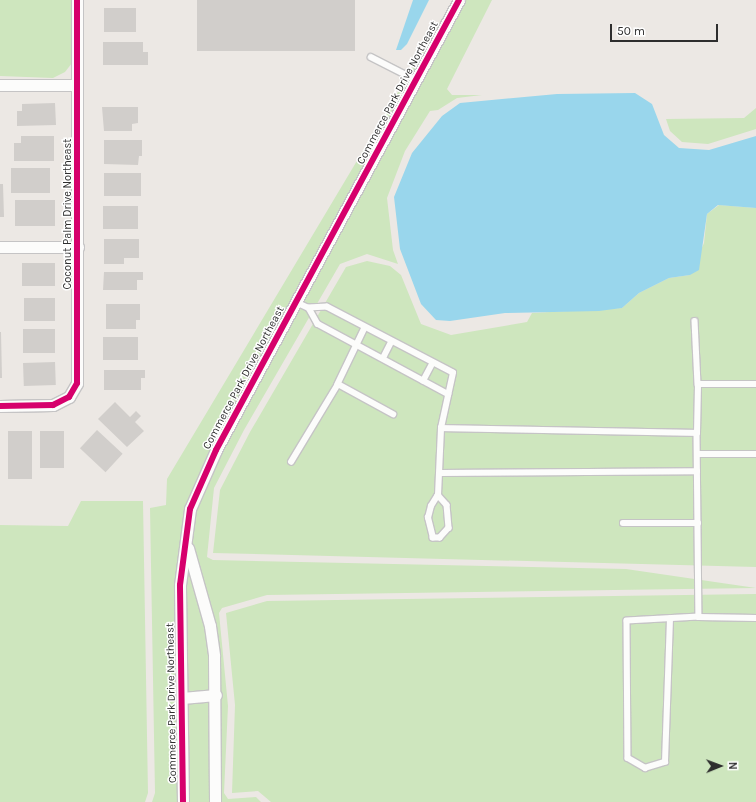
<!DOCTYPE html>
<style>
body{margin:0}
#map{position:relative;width:756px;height:802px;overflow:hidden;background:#ece8e4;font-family:Karla,sans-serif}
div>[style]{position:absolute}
.green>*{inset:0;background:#cee6be}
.water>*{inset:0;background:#99d6ec}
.building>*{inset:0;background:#d1cecb;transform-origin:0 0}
.roads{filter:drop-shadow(1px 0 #c5c4c5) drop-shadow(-1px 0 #c5c4c5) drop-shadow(0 1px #c5c4c5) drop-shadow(0 -1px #c5c4c5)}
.service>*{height:5.5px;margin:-2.75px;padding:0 2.75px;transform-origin:2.75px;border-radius:2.75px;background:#fcfcfb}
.minor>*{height:11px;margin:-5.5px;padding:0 5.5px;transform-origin:5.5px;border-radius:5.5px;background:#fcfcfb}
.cycleway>*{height:6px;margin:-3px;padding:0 3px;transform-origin:3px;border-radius:3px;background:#d6006c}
span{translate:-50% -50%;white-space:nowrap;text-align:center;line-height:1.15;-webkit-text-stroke:3px #fff;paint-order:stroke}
.street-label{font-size:11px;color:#2e2e2e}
.north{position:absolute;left:700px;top:746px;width:40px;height:40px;-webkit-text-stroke:3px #fff;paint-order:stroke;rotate:89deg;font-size:11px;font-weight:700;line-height:16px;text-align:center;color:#2e2e2e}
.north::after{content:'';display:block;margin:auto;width:14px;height:18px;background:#2e2e2e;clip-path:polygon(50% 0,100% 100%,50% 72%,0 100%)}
.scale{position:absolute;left:610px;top:24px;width:108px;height:18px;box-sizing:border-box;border:2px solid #2e2e2e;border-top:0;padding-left:5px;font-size:12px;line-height:14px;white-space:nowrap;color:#2e2e2e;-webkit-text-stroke:3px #fff;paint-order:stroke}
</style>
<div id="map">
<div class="green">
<i style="clip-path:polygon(0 0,72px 0,72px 63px,65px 72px,53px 78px,0 76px)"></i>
<i style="clip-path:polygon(453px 0,492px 0,447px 89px,452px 95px,482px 95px,457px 98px,438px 110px,430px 111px,405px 151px,387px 198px,393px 250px,398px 264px,367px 254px,340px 264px,244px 430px,214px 488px,207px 557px,213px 560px,626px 569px,756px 588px,267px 595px,222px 608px,219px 613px,228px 706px,224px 793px,228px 799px,256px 797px,261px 802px,152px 802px,155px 793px,150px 508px,166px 505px,167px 479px)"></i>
<i style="clip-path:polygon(756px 108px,756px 129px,708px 144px,682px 142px,670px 131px,666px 119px,744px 118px)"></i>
<i style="clip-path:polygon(719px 205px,756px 208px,756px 567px,213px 553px,220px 490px,250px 432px,346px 267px,367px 261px,390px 266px,401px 275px,421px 324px,451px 335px,527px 322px,532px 313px,622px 308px,639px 293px,669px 278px,690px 275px,704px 243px,707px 214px)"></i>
<i style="clip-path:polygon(81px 501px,143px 501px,148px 793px,145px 802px,0 802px,0 525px,68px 526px)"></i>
<i style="clip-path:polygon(756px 594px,756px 802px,271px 802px,258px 791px,232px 793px,235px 705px,226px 613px,267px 601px)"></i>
</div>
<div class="water">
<i style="clip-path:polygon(413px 0,429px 0,407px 44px,401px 50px,396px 50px)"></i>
<i style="clip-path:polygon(635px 93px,652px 104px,664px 135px,679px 148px,709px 150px,756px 136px,756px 208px,718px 205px,707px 214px,699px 270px,690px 275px,669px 278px,639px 293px,622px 308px,599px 311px,505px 313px,450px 321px,436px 320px,421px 304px,400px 249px,394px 197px,412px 153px,442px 116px,460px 103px,557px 94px)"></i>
</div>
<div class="building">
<i style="left:197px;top:0;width:158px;height:51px"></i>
<i style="left:104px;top:8px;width:32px;height:24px"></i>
<i style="clip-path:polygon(103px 42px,143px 42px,143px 52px,148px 52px,148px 65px,103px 65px)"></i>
<i style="clip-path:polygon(55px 103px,56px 125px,17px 126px,17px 111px,22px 111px,22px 104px)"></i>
<i style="clip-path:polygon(102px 107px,138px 107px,138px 123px,132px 124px,132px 131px,104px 131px)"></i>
<i style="clip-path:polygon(21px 136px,54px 136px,54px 161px,14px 161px,14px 143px,21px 143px)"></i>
<i style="clip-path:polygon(104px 140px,142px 140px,142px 156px,139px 156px,138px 165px,104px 164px)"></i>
<i style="left:11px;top:168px;width:39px;height:25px"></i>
<i style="left:104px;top:173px;width:37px;height:23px"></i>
<i style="clip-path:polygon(0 184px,3px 184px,4px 217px,0 217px)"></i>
<i style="left:55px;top:200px;width:26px;height:40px;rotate:90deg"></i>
<i style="left:103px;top:206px;width:35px;height:23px"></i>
<i style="clip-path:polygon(104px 239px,139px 239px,139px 258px,124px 258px,124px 264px,104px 264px)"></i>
<i style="left:22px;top:263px;width:33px;height:23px"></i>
<i style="clip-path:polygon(104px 272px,143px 272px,143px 280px,137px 280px,137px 290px,103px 290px)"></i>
<i style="left:24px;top:298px;width:31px;height:23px"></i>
<i style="clip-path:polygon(106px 304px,140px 304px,140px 320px,136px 320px,136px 329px,106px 329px)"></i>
<i style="left:55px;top:329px;width:24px;height:32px;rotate:90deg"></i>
<i style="clip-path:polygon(0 332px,1px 332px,2px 378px,0 378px)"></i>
<i style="left:103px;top:337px;width:35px;height:23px"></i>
<i style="left:55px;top:362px;width:23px;height:32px;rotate:88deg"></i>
<i style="clip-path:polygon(104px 370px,145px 370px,145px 378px,141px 378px,141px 390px,104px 390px)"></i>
<i style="clip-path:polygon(115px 402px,130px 417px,136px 411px,141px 416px,135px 422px,144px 431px,127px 447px,98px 419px)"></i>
<i style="left:97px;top:430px;width:35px;height:25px;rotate:43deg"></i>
<i style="left:8px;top:431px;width:24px;height:48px"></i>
<i style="left:40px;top:431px;width:24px;height:37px"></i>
</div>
<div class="roads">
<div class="service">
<i style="left:371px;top:57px;width:51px;rotate:27.1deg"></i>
<i style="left:296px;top:302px;width:14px;rotate:25deg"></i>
<i style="left:695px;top:321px;width:63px;rotate:87.3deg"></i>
<i style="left:365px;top:328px;width:62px;rotate:115.7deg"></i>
<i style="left:338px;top:384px;width:63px;rotate:28.6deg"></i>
<i style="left:383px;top:358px;width:18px;rotate:-63deg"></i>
<i style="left:423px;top:381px;width:19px;rotate:-62deg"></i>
<i style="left:441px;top:428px;width:256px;rotate:1.1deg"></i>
<i style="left:697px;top:433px;width:184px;rotate:89.4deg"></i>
<i style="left:699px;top:617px;width:72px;rotate:176.8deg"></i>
<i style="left:627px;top:621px;width:137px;rotate:89.6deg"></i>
<i style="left:628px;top:758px;width:20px;rotate:30deg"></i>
<i style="left:645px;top:768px;width:21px;rotate:-17deg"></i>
<i style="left:665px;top:762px;width:143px;rotate:-88deg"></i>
<i style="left:697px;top:433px;width:49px;rotate:-88.8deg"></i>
<i style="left:698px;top:384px;width:58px"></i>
<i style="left:697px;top:454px;width:59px"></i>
<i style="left:291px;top:462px;width:91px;rotate:-58.9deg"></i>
<i style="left:440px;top:473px;width:257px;rotate:-0.4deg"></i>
<i style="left:438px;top:495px;width:13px;rotate:48deg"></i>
<i style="left:447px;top:505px;width:23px;rotate:85deg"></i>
<i style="left:449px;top:528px;width:13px;rotate:132deg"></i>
<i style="left:440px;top:538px;width:7px;rotate:180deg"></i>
<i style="left:433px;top:538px;width:21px;rotate:-104deg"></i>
<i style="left:428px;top:518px;width:12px;rotate:-76deg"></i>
<i style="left:431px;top:506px;width:13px;rotate:-58deg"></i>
<i style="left:438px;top:495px;width:67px;rotate:-87.4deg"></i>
<i style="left:441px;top:428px;width:56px;rotate:-77.7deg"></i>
<i style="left:453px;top:373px;width:142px;rotate:-152.4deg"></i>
<i style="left:327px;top:307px;width:18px;rotate:177deg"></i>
<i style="left:309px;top:308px;width:18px;rotate:61deg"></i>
<i style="left:318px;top:324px;width:148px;rotate:28.3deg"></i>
<i style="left:623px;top:523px;width:75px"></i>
<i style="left:699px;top:617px;width:57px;rotate:1deg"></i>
</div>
<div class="minor">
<i style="left:0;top:85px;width:77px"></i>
<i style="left:0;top:247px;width:78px"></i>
<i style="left:0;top:406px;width:53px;rotate:-1.1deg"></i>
<i style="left:53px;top:405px;width:18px;rotate:-27deg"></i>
<i style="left:69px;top:397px;width:16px;rotate:-60deg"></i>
<i style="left:77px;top:383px;width:383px;rotate:-90deg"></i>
<i style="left:188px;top:548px;width:81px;rotate:74.2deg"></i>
<i style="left:210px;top:626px;width:30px;rotate:82deg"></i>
<i style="left:214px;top:656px;width:146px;rotate:89.6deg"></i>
<i style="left:182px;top:698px;width:34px;rotate:-5deg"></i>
<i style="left:183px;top:802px;width:217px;rotate:-90.8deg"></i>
<i style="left:180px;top:585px;width:77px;rotate:-82.5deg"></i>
<i style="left:190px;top:509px;width:64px;rotate:-66.2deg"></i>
<i style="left:216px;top:450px;width:511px;rotate:-61.63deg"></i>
</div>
</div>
<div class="cycleway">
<i style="left:0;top:406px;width:53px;rotate:-1.1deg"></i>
<i style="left:53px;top:405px;width:18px;rotate:-27deg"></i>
<i style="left:69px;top:397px;width:16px;rotate:-60deg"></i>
<i style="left:77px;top:383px;width:383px;rotate:-90deg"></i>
<i style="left:183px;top:802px;width:217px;rotate:-90.8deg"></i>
<i style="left:180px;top:585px;width:77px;rotate:-82.5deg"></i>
<i style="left:190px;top:509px;width:64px;rotate:-66.2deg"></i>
<i style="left:216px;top:450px;width:511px;rotate:-61.63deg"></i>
</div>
<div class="street-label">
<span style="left:398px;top:93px;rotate:-62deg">Commerce Park Drive Northeast</span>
<span style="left:68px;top:214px;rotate:-90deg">Coconut Palm Drive Northeast</span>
<span style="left:244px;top:378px;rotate:-62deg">Commerce Park Drive Northeast</span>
<span style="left:172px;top:703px;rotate:-91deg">Commerce Park Drive Northeast</span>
</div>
<div class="north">N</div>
<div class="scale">50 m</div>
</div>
